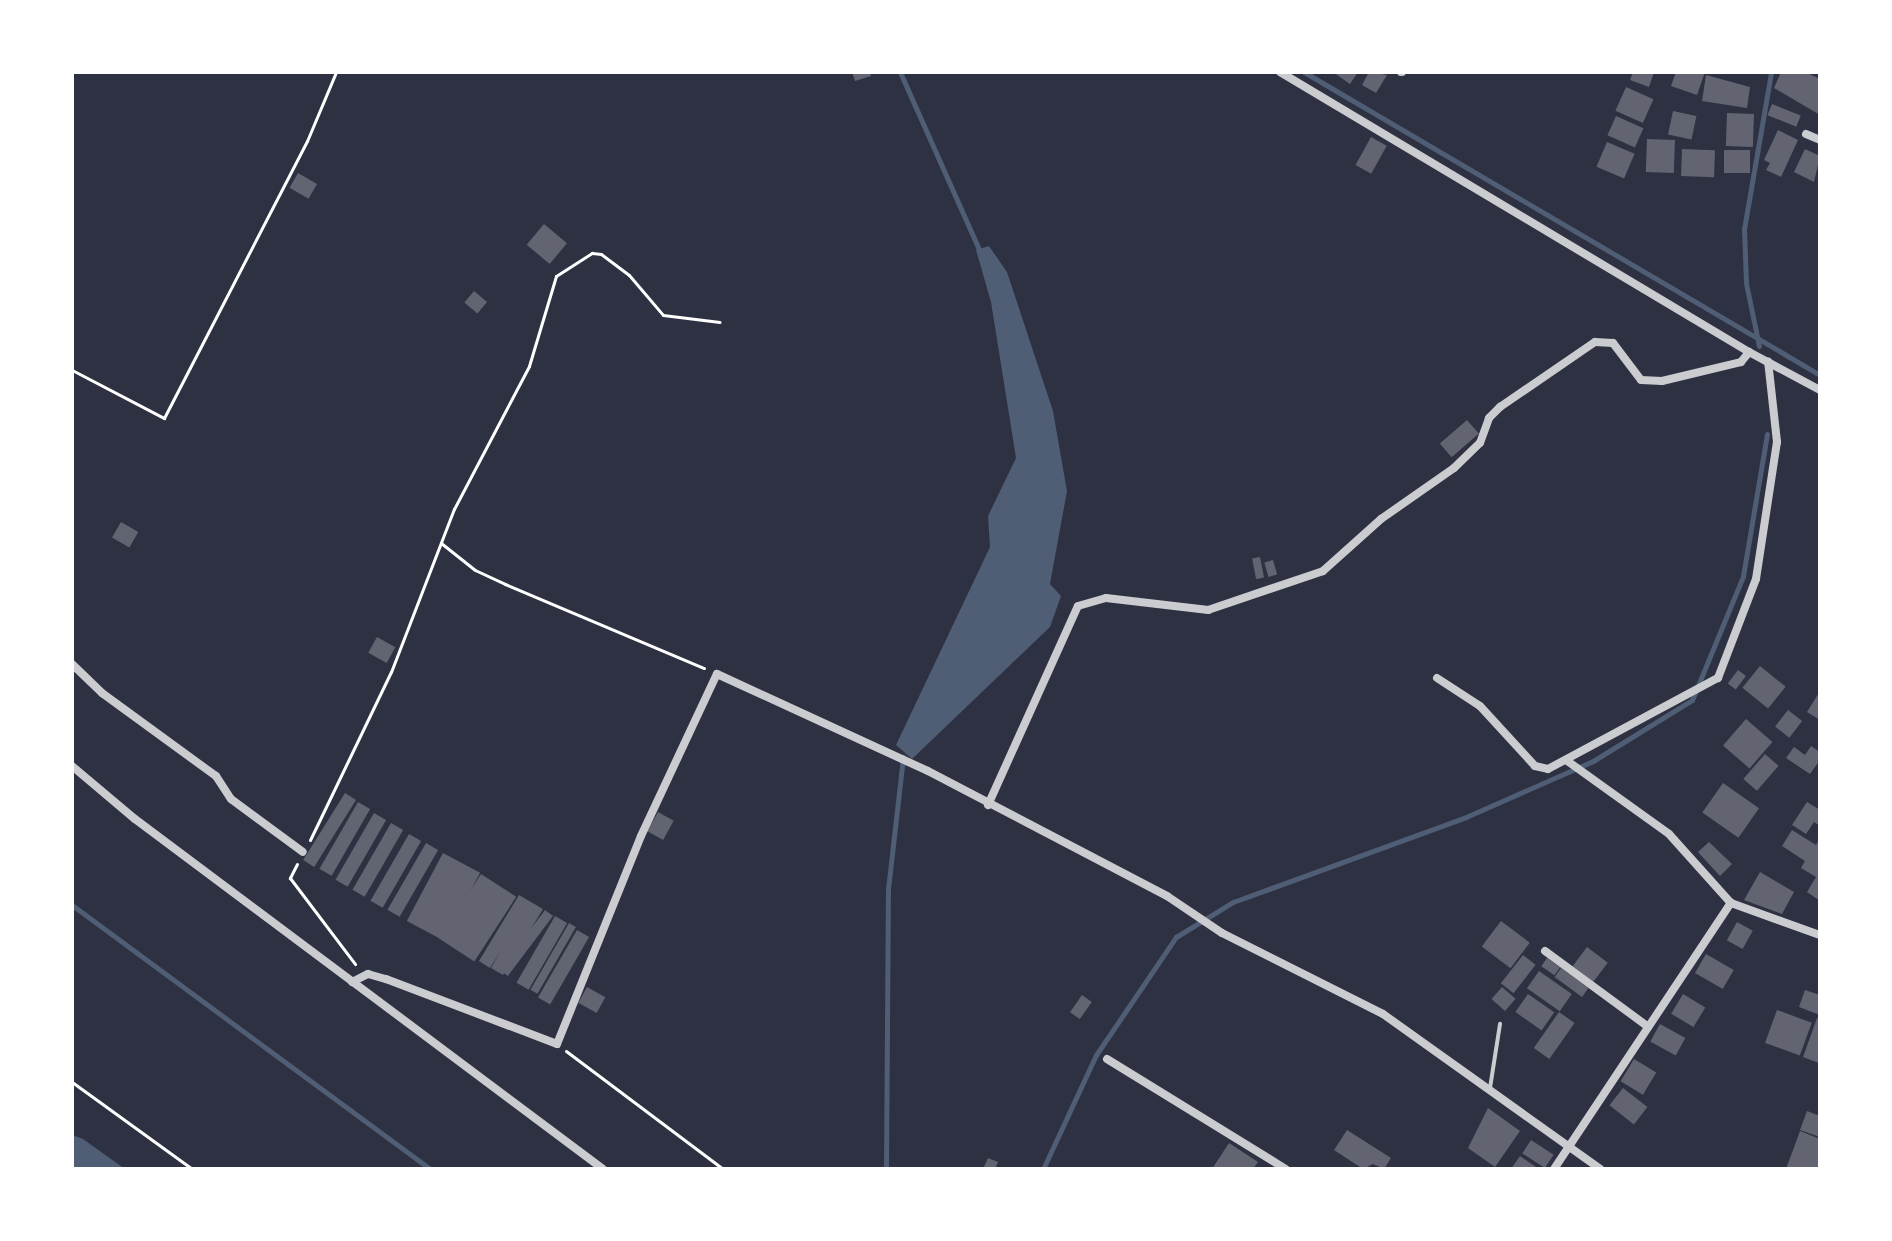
<!DOCTYPE html>
<style>
body{margin:0}
#map{position:relative;width:1892px;height:1241px;overflow:hidden;background:#2d3142;font-family:"Alegreya Sans",sans-serif}
div>[style]{position:absolute}
.water>*{inset:0;background:#4f5d75}
.stream>*{height:5px;margin:-2.5px;padding:0 2.5px;transform-origin:2.5px;border-radius:2.5px;background:#4f5d75}
.building>*{inset:0;background:#626471;transform-origin:0 0}
.path>*{height:3px;margin:-1.5px;padding:0 1.5px;transform-origin:1.5px;border-radius:1.5px;background:#fff}
.service>*{height:4px;margin:-2px;padding:0 2px;transform-origin:2px;border-radius:2px;background:#caccd0}
.minor>*{height:8px;margin:-4px;padding:0 4px;transform-origin:4px;border-radius:4px;background:#caccd0}
span{translate:-50% -50%;white-space:nowrap;text-align:center;line-height:1.15;-webkit-text-stroke:7px #fff;paint-order:stroke}
.frame{position:absolute;inset:0;border:74px solid #fff;pointer-events:none}
</style>
<div id="map">
<div class="water">
<i style="clip-path:polygon(989px 246px,1007px 272px,1053px 411px,1067px 491px,1050px 584px,1061px 596px,1050px 627px,912px 759px,896px 745px,990px 547px,988px 516px,1016px 458px,991px 302px,976px 250px)"></i>
<i style="clip-path:polygon(72px 1135px,83px 1139px,125px 1169px,72px 1169px)"></i>
</div>
<div class="stream">
<i style="left:900px;top:72px;width:199px;rotate:66deg"></i>
<i style="left:1304px;top:72px;width:598px;rotate:30.42deg"></i>
<i style="left:1759px;top:346px;width:64px;rotate:-101.7deg"></i>
<i style="left:1746px;top:283px;width:54px;rotate:-92.1deg"></i>
<i style="left:1744px;top:229px;width:159px;rotate:-80.2deg"></i>
<i style="left:72px;top:905px;width:445px;rotate:36.4deg"></i>
<i style="left:886px;top:1169px;width:280px;rotate:-89.6deg"></i>
<i style="left:888px;top:889px;width:133px;rotate:-83.5deg"></i>
<i style="left:1043px;top:1169px;width:126px;rotate:-65.1deg"></i>
<i style="left:1096px;top:1055px;width:143px;rotate:-55.9deg"></i>
<i style="left:1176px;top:937px;width:67px;rotate:-31.6deg"></i>
<i style="left:1233px;top:902px;width:248px;rotate:-20deg"></i>
<i style="left:1466px;top:817px;width:139px;rotate:-23.8deg"></i>
<i style="left:1593px;top:761px;width:116px;rotate:-31.6deg"></i>
<i style="left:1692px;top:700px;width:134px;rotate:-67.6deg"></i>
<i style="left:1743px;top:576px;width:144px;rotate:-80.4deg"></i>
</div>
<div class="building">
<i style="clip-path:polygon(852px 72px,870px 72px,871px 76px,855px 81px)"></i>
<i style="clip-path:polygon(1333px 72px,1358px 72px,1350px 84px)"></i>
<i style="clip-path:polygon(1369px 72px,1387px 75px,1376px 93px,1362px 85px)"></i>
<i style="clip-path:polygon(1633px 72px,1654px 72px,1649px 87px,1630px 80px)"></i>
<i style="clip-path:polygon(1676px 72px,1705px 72px,1697px 95px,1671px 86px)"></i>
<i style="clip-path:polygon(1781px 72px,1805px 72px,1820px 79px,1820px 115px,1774px 88px)"></i>
<i style="clip-path:polygon(1706px 75px,1750px 87px,1747px 108px,1702px 101px)"></i>
<i style="left:1626px;top:87px;width:30px;height:26px;rotate:24deg"></i>
<i style="left:1772px;top:104px;width:31px;height:12px;rotate:22deg"></i>
<i style="left:1673px;top:111px;width:24px;height:24px;rotate:12deg"></i>
<i style="left:1727px;top:113px;width:27px;height:33px;rotate:2deg"></i>
<i style="left:1616px;top:116px;width:30px;height:21px;rotate:24deg"></i>
<i style="clip-path:polygon(1778px 130px,1798px 140px,1781px 177px,1766px 170px,1770px 163px,1764px 160px)"></i>
<i style="left:1371px;top:137px;width:18px;height:32px;rotate:29deg"></i>
<i style="left:1647px;top:139px;width:28px;height:33px;rotate:2deg"></i>
<i style="left:1607px;top:142px;width:30px;height:27px;rotate:23deg"></i>
<i style="left:1682px;top:149px;width:33px;height:27px;rotate:2deg"></i>
<i style="clip-path:polygon(1805px 149px,1820px 156px,1814px 182px,1794px 172px)"></i>
<i style="left:1724px;top:150px;width:26px;height:23px"></i>
<i style="left:298px;top:173px;width:22px;height:17px;rotate:30deg"></i>
<i style="left:544px;top:224px;width:30px;height:27px;rotate:40deg"></i>
<i style="left:474px;top:291px;width:17px;height:15px;rotate:40deg"></i>
<i style="left:1467px;top:420px;width:18px;height:36px;rotate:49deg"></i>
<i style="left:121px;top:522px;width:20px;height:18px;rotate:30deg"></i>
<i style="left:1260px;top:557px;width:21px;height:8px;rotate:79deg"></i>
<i style="left:1273px;top:560px;width:15px;height:9px;rotate:74deg"></i>
<i style="left:377px;top:637px;width:21px;height:18px;rotate:29deg"></i>
<i style="left:1760px;top:666px;width:33px;height:28px;rotate:39deg"></i>
<i style="left:1738px;top:670px;width:10px;height:17px;rotate:37deg"></i>
<i style="clip-path:polygon(1820px 691px,1820px 720px,1807px 712px)"></i>
<i style="left:1788px;top:710px;width:18px;height:21px;rotate:38deg"></i>
<i style="left:1746px;top:719px;width:35px;height:35px;rotate:41deg"></i>
<i style="clip-path:polygon(1811px 746px,1820px 752px,1820px 760px,1810px 774px,1786px 758px,1794px 747px,1805px 755px)"></i>
<i style="left:1765px;top:754px;width:18px;height:33px;rotate:41deg"></i>
<i style="left:1723px;top:783px;width:44px;height:36px;rotate:35deg"></i>
<i style="left:345px;top:793px;width:13px;height:79px;rotate:32deg"></i>
<i style="left:358px;top:802px;width:14px;height:77px;rotate:30deg"></i>
<i style="clip-path:polygon(1807px 802px,1820px 810px,1820px 826px,1814px 822px,1806px 834px,1792px 825px)"></i>
<i style="left:658px;top:812px;width:18px;height:22px;rotate:29deg"></i>
<i style="left:374px;top:813px;width:14px;height:77px;rotate:30deg"></i>
<i style="left:391px;top:823px;width:14px;height:77px;rotate:30deg"></i>
<i style="clip-path:polygon(1792px 830px,1816px 845px,1820px 838px,1820px 901px,1807px 892px,1816px 877px,1801px 868px,1805px 861px,1782px 846px)"></i>
<i style="left:409px;top:834px;width:14px;height:77px;rotate:30deg"></i>
<i style="clip-path:polygon(1709px 842px,1732px 864px,1720px 876px,1698px 852px)"></i>
<i style="left:426px;top:843px;width:14px;height:77px;rotate:30deg"></i>
<i style="left:443px;top:853px;width:42px;height:77px;rotate:28deg"></i>
<i style="clip-path:polygon(1760px 872px,1794px 892px,1782px 914px,1744px 900px)"></i>
<i style="left:481px;top:874px;width:42px;height:77px;rotate:33deg"></i>
<i style="clip-path:polygon(519px 895px,543px 909px,503px 975px,491px 968px,500px 952px,490px 968px,479px 961px)"></i>
<i style="left:545px;top:910px;width:10px;height:75px;rotate:37deg"></i>
<i style="left:555px;top:916px;width:14px;height:77px;rotate:30deg"></i>
<i style="left:1501px;top:921px;width:36px;height:32px;rotate:37deg"></i>
<i style="left:1737px;top:922px;width:18px;height:21px;rotate:29deg"></i>
<i style="left:569px;top:923px;width:8px;height:77px;rotate:30deg"></i>
<i style="left:577px;top:930px;width:14px;height:78px;rotate:30deg"></i>
<i style="left:1587px;top:947px;width:26px;height:24px;rotate:37deg"></i>
<i style="left:1706px;top:954px;width:32px;height:22px;rotate:30deg"></i>
<i style="left:1523px;top:955px;width:16px;height:36px;rotate:38deg"></i>
<i style="left:1547px;top:958px;width:16px;height:10px;rotate:35deg"></i>
<i style="left:1561px;top:968px;width:34px;height:11px;rotate:36deg"></i>
<i style="left:1539px;top:971px;width:40px;height:21px;rotate:35deg"></i>
<i style="left:587px;top:987px;width:21px;height:18px;rotate:29deg"></i>
<i style="left:1502px;top:987px;width:18px;height:16px;rotate:41deg"></i>
<i style="clip-path:polygon(1805px 990px,1820px 995px,1820px 1015px,1799px 1007px)"></i>
<i style="left:1528px;top:994px;width:32px;height:22px;rotate:35deg"></i>
<i style="left:1683px;top:994px;width:26px;height:23px;rotate:31deg"></i>
<i style="left:1082px;top:995px;width:12px;height:21px;rotate:35deg"></i>
<i style="left:1777px;top:1010px;width:37px;height:35px;rotate:20deg"></i>
<i style="left:1559px;top:1012px;width:19px;height:44px;rotate:35deg"></i>
<i style="clip-path:polygon(1817px 1018px,1820px 1019px,1819px 1063px,1803px 1057px)"></i>
<i style="left:1660px;top:1024px;width:29px;height:20px;rotate:29deg"></i>
<i style="left:1634px;top:1059px;width:26px;height:26px;rotate:31deg"></i>
<i style="left:1623px;top:1088px;width:31px;height:22px;rotate:38deg"></i>
<i style="clip-path:polygon(1488px 1108px,1520px 1131px,1495px 1167px,1468px 1148px)"></i>
<i style="clip-path:polygon(1807px 1111px,1820px 1116px,1820px 1137px,1800px 1130px)"></i>
<i style="clip-path:polygon(1347px 1130px,1391px 1158px,1384px 1169px,1373px 1164px,1363px 1169px,1334px 1150px)"></i>
<i style="clip-path:polygon(1800px 1131px,1820px 1139px,1820px 1169px,1786px 1169px)"></i>
<i style="left:1531px;top:1140px;width:27px;height:16px;rotate:33deg"></i>
<i style="clip-path:polygon(1229px 1143px,1258px 1162px,1253px 1169px,1212px 1169px)"></i>
<i style="clip-path:polygon(1520px 1156px,1536px 1167px,1535px 1169px,1511px 1169px)"></i>
<i style="clip-path:polygon(988px 1158px,998px 1162px,995px 1169px,983px 1169px)"></i>
</div>
<div class="path">
<i style="left:72px;top:370px;width:104px;rotate:27.6deg"></i>
<i style="left:164px;top:418px;width:312px;rotate:-62.7deg"></i>
<i style="left:307px;top:141px;width:75px;rotate:-67.2deg"></i>
<i style="left:441px;top:543px;width:43px;rotate:38.5deg"></i>
<i style="left:475px;top:570px;width:33px;rotate:25deg"></i>
<i style="left:505px;top:584px;width:216px;rotate:22.9deg"></i>
<i style="left:310px;top:840px;width:187px;rotate:-64.3deg"></i>
<i style="left:391px;top:672px;width:175px;rotate:-68.9deg"></i>
<i style="left:454px;top:509px;width:161px;rotate:-62.3deg"></i>
<i style="left:529px;top:366px;width:94px;rotate:-73.3deg"></i>
<i style="left:556px;top:276px;width:43px;rotate:-32.6deg"></i>
<i style="left:592px;top:253px;width:9px;rotate:6deg"></i>
<i style="left:601px;top:254px;width:35px;rotate:37deg"></i>
<i style="left:629px;top:275px;width:52px;rotate:49.6deg"></i>
<i style="left:663px;top:315px;width:57px;rotate:7deg"></i>
<i style="left:297px;top:864px;width:16px;rotate:117deg"></i>
<i style="left:290px;top:878px;width:108px;rotate:52.9deg"></i>
<i style="left:566px;top:1051px;width:196px;rotate:36.9deg"></i>
<i style="left:72px;top:1082px;width:148px;rotate:35.9deg"></i>
</div>
<div class="service">
<i style="left:1490px;top:1088px;width:65px;rotate:-81.1deg"></i>
</div>
<div class="minor">
<i style="left:1280px;top:72px;width:546px;rotate:30.84deg"></i>
<i style="left:1401px;top:72px;width:1px"></i>
<i style="left:1806px;top:134px;width:15px;rotate:23deg"></i>
<i style="left:72px;top:664px;width:42px;rotate:44deg"></i>
<i style="left:102px;top:693px;width:141px;rotate:36.1deg"></i>
<i style="left:216px;top:776px;width:27px;rotate:57deg"></i>
<i style="left:231px;top:799px;width:89px;rotate:36.4deg"></i>
<i style="left:1437px;top:678px;width:51px;rotate:33.1deg"></i>
<i style="left:1480px;top:706px;width:81px;rotate:47.5deg"></i>
<i style="left:1535px;top:766px;width:13px;rotate:13deg"></i>
<i style="left:1548px;top:769px;width:193px;rotate:-28.2deg"></i>
<i style="left:1718px;top:678px;width:106px;rotate:-69deg"></i>
<i style="left:1756px;top:579px;width:139px;rotate:-81.3deg"></i>
<i style="left:1777px;top:442px;width:81px;rotate:-96.3deg"></i>
<i style="left:1566px;top:760px;width:127px;rotate:35.7deg"></i>
<i style="left:1669px;top:834px;width:93px;rotate:48.1deg"></i>
<i style="left:72px;top:766px;width:82px;rotate:40.1deg"></i>
<i style="left:135px;top:819px;width:584px;rotate:36.79deg"></i>
<i style="left:988px;top:805px;width:218px;rotate:-65.7deg"></i>
<i style="left:1078px;top:606px;width:29px;rotate:-16deg"></i>
<i style="left:1106px;top:598px;width:103px;rotate:6.7deg"></i>
<i style="left:1208px;top:610px;width:121px;rotate:-18.7deg"></i>
<i style="left:1323px;top:571px;width:78px;rotate:-41.9deg"></i>
<i style="left:1381px;top:519px;width:89px;rotate:-34.9deg"></i>
<i style="left:1454px;top:468px;width:36px;rotate:-44deg"></i>
<i style="left:1480px;top:443px;width:27px;rotate:-70deg"></i>
<i style="left:1489px;top:418px;width:16px;rotate:-45deg"></i>
<i style="left:1500px;top:407px;width:115px;rotate:-34.4deg"></i>
<i style="left:1595px;top:342px;width:18px;rotate:3deg"></i>
<i style="left:1613px;top:343px;width:46px;rotate:52.9deg"></i>
<i style="left:1641px;top:380px;width:21px;rotate:3deg"></i>
<i style="left:1662px;top:381px;width:81px;rotate:-13.5deg"></i>
<i style="left:1741px;top:362px;width:13px;rotate:-51deg"></i>
<i style="left:1749px;top:352px;width:81px;rotate:28.2deg"></i>
<i style="left:1545px;top:951px;width:127px;rotate:36.3deg"></i>
<i style="left:352px;top:982px;width:18px;rotate:-27deg"></i>
<i style="left:368px;top:974px;width:19px;rotate:16deg"></i>
<i style="left:386px;top:979px;width:183px;rotate:20.8deg"></i>
<i style="left:557px;top:1044px;width:224px;rotate:-68deg"></i>
<i style="left:641px;top:836px;width:179px;rotate:-64.9deg"></i>
<i style="left:717px;top:674px;width:232px;rotate:24.7deg"></i>
<i style="left:928px;top:771px;width:270px;rotate:27.6deg"></i>
<i style="left:1167px;top:896px;width:66px;rotate:33.9deg"></i>
<i style="left:1222px;top:933px;width:180px;rotate:26.7deg"></i>
<i style="left:1383px;top:1014px;width:267px;rotate:35.5deg"></i>
<i style="left:1107px;top:1059px;width:210px;rotate:31.6deg"></i>
<i style="left:1554px;top:1169px;width:320px;rotate:-56.4deg"></i>
<i style="left:1731px;top:903px;width:95px;rotate:19.8deg"></i>
</div>
<div class="frame"></div>
</div>
